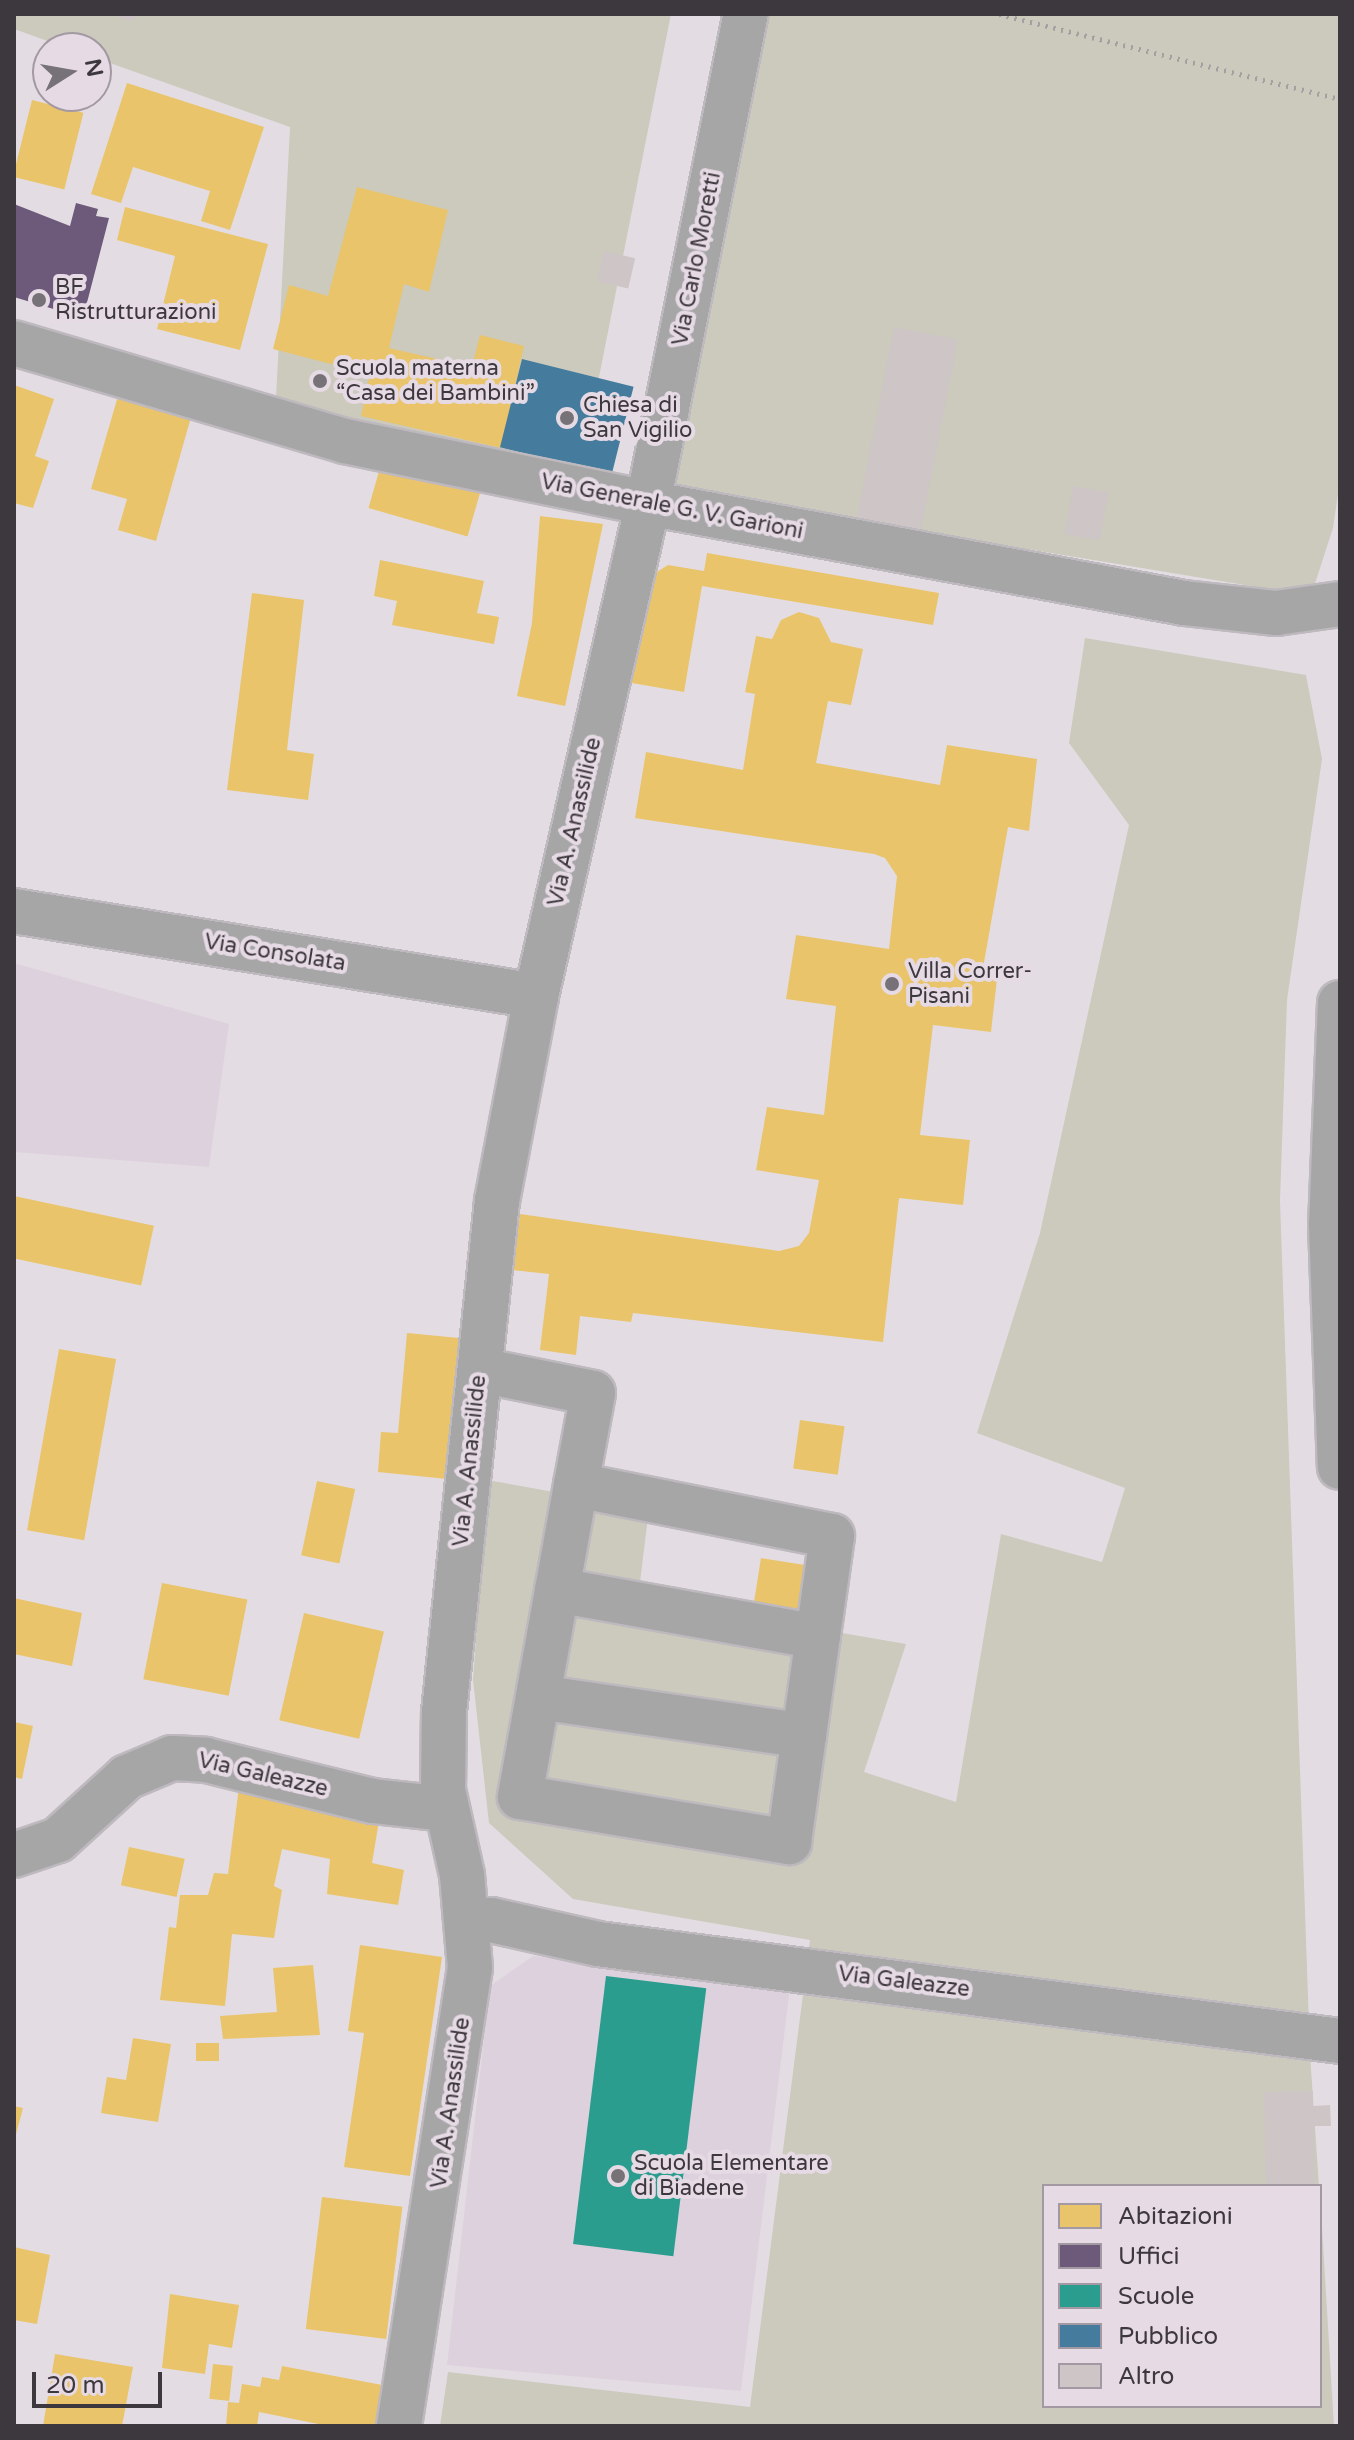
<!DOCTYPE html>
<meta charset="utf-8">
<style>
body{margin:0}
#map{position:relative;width:1354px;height:2440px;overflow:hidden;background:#e3dde3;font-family:"Varela Round",sans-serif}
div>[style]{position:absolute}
.built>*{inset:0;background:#ddd1dd}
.green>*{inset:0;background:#cbcabd}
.homes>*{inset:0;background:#e9c46a;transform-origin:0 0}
.offices>*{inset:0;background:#6d597a}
.schools>*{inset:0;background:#2a9d8f;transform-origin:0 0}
.public>*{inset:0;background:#457b9d;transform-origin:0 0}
.building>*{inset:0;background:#cec5c6;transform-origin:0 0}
.path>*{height:5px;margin-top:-2.5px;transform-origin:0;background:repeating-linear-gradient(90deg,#a2a1a2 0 2px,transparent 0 8px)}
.roads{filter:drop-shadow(2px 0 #beb9be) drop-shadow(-2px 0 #beb9be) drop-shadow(0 2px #beb9be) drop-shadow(0 -2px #beb9be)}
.minor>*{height:44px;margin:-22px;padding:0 22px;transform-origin:22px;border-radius:22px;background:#a6a6a7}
.dots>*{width:22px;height:22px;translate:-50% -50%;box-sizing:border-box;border:4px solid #e6dae5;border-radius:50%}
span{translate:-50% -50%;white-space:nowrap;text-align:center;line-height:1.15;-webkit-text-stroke:8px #e6dae5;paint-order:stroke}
.street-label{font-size:22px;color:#3d383d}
.poi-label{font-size:22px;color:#3d383d}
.left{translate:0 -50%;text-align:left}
.frame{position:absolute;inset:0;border:16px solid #3d383d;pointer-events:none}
.legend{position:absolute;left:1042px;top:2184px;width:280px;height:224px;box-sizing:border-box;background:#e6dae5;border:2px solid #a299a2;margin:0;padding:10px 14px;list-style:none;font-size:24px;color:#3d383d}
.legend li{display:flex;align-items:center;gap:16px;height:40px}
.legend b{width:40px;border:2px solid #a299a2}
.north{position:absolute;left:32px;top:32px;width:80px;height:80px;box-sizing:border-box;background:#e6dae5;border:2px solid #a299a2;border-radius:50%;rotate:79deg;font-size:22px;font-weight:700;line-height:32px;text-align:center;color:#3d383d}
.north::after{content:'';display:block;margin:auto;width:28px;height:36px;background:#777277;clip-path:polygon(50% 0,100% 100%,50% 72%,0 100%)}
.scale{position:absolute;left:32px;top:2372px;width:130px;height:36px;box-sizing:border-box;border:4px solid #3d383d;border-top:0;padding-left:10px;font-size:24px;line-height:28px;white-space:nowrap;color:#3d383d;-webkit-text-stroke:6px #e6dae5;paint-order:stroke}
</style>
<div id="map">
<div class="built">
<i style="clip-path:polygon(14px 963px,229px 1024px,209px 1167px,14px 1152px)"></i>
<i style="clip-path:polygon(533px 1956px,790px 1987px,741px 2391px,447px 2365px,490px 1986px)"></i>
</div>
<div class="green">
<i style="clip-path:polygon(14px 14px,671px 14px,579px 478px,276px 398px,290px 127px,96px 58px,96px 48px,67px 48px,14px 29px)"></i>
<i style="clip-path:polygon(751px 14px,1340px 14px,1340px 481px,1333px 528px,1311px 596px,657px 488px)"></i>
<i style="clip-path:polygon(1085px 638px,1306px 675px,1322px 759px,1287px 1000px,1280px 1201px,1310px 2054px,1319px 2186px,1044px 2186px,1044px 2406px,1320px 2406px,1320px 2194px,1334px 2426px,440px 2426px,448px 2372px,750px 2407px,810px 1940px,573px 1899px,489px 1823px,473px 1680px,487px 1480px,649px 1509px,638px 1598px,906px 1644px,864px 1772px,956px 1802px,1001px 1534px,1102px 1562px,1125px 1488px,977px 1433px,1040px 1233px,1129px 825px,1069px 743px)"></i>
</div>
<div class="homes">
<i style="clip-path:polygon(127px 83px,264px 127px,230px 230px,201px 221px,210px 191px,133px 167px,121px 203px,91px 194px)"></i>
<i style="left:32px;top:100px;width:53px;height:79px;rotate:14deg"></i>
<i style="clip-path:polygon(357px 187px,448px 210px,429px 292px,404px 284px,389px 348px,472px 367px,480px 335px,524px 346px,501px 448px,361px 416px,370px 374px,273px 349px,289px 285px,328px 296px)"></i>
<i style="clip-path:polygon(125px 207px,268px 244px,240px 350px,157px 329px,175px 256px,117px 240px)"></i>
<i style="clip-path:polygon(14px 385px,54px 399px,35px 456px,49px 461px,33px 508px,14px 503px)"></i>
<i style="clip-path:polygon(120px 389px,193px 410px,156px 541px,118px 530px,127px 499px,91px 489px)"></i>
<i style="left:382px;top:461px;width:103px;height:49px;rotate:16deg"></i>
<i style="clip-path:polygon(540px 516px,603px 524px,565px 706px,517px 696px,532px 623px)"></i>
<i style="clip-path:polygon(707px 553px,939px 593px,933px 625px,702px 586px,684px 692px,620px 681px,638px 584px,668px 565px,704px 571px)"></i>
<i style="clip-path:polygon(380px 560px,484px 581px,477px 613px,499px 617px,494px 644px,392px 625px,397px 601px,374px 596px)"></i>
<i style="clip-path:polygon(252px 593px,304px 600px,287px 750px,314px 754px,308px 800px,227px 790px)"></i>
<i style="clip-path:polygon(799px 612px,819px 618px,831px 642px,863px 649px,851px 705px,828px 701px,816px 763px,940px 785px,947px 745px,1037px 759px,1029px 831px,1008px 827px,983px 968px,998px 970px,991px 1032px,933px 1025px,920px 1135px,970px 1140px,963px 1205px,899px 1198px,883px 1342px,633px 1313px,631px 1322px,580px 1316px,576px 1355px,540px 1350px,549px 1274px,512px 1270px,520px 1214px,779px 1251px,799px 1246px,809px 1233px,819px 1180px,756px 1170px,767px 1107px,824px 1115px,836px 1006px,786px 999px,796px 935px,889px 949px,897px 876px,885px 858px,874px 854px,635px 818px,646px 752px,743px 770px,755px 694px,745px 692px,756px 636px,772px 639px,781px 620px)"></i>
<i style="left:14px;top:1196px;width:143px;height:61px;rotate:12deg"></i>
<i style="clip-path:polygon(407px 1333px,459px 1338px,447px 1479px,378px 1472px,381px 1432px,398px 1433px)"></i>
<i style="left:59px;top:1349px;width:58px;height:184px;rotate:10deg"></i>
<i style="left:800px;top:1420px;width:45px;height:49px;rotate:8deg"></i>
<i style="left:317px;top:1481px;width:39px;height:76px;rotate:12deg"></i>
<i style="left:761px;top:1558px;width:67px;height:52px;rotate:9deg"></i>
<i style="left:162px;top:1583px;width:87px;height:98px;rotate:11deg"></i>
<i style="clip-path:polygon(14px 1598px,82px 1613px,72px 1666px,14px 1654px)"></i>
<i style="left:304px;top:1613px;width:82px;height:110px;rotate:13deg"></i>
<i style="clip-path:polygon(14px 1722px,33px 1726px,22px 1779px,14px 1777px)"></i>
<i style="clip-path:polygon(239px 1787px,379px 1821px,372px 1863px,404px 1870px,398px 1905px,327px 1894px,330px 1859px,282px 1849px,274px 1886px,282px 1890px,274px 1938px,232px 1934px,225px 2006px,160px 2000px,169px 1927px,176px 1928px,180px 1895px,208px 1895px,214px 1873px,228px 1874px)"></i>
<i style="left:129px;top:1847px;width:57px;height:39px;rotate:12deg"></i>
<i style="clip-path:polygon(360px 1945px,442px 1957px,410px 2176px,344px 2167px,364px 2033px,348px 2031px)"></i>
<i style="clip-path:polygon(313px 1965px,320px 2035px,223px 2039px,220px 2016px,277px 2012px,273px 1968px)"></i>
<i style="clip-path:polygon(133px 2038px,171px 2044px,158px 2122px,101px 2113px,107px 2077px,126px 2080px)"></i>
<i style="left:196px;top:2043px;width:23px;height:18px"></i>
<i style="clip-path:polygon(14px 2106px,23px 2108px,15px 2138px,14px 2138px)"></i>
<i style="left:322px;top:2197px;width:81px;height:133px;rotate:7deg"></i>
<i style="clip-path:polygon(14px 2247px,50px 2255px,37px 2324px,14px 2320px)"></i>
<i style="clip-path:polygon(170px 2294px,239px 2305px,232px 2348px,209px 2344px,205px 2374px,162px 2368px)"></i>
<i style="clip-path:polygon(55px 2354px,133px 2367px,122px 2426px,43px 2426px)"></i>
<i style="left:213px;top:2364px;width:20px;height:35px;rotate:6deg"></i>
<i style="clip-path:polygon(282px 2366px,382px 2385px,375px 2426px,328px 2426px,259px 2412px,257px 2426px,226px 2426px,228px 2402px,239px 2403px,242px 2384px,260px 2387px,262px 2377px,279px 2380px)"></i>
</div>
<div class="offices">
<i style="clip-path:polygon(76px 203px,98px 209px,96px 216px,109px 218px,83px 318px,14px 297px,14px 204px,70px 226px)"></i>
</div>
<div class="schools">
<i style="left:606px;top:1976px;width:101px;height:270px;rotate:7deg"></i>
</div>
<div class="public">
<i style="left:522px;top:359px;width:115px;height:91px;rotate:14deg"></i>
</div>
<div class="building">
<i style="clip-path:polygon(111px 14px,135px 14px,133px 22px)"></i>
<i style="left:604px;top:251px;width:32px;height:31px;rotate:13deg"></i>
<i style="left:894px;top:327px;width:65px;height:201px;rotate:11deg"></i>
<i style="left:1073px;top:486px;width:36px;height:49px;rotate:10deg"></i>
<i style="clip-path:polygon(1313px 2091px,1313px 2106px,1330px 2105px,1331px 2126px,1314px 2126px,1315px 2186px,1266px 2186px,1264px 2092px)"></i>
</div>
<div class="path">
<i style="left:999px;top:14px;width:351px;rotate:14deg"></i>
</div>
<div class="roads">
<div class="minor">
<i style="left:14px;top:343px;width:345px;rotate:16.5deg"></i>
<i style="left:345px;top:441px;width:309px;rotate:11.6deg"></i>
<i style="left:648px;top:503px;width:545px;rotate:10.57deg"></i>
<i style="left:1184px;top:603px;width:93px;rotate:6.2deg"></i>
<i style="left:1276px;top:613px;width:65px;rotate:-8deg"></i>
<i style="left:14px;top:911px;width:529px;rotate:9.25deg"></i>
<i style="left:1340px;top:1003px;width:222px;rotate:92.3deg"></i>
<i style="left:1331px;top:1225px;width:242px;rotate:87.9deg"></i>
<i style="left:480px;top:1370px;width:115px;rotate:11.5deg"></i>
<i style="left:593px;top:1393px;width:94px;rotate:100.5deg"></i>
<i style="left:576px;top:1485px;width:317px;rotate:100.2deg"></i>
<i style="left:520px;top:1797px;width:273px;rotate:9.5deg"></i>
<i style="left:789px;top:1842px;width:309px;rotate:-82deg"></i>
<i style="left:832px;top:1536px;width:261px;rotate:-168.7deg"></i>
<i style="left:557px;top:1590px;width:265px;rotate:10.2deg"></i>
<i style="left:538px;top:1697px;width:269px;rotate:8.3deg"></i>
<i style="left:14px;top:1855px;width:46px;rotate:-18.8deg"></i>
<i style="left:58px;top:1840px;width:93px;rotate:-42.4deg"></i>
<i style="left:127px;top:1777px;width:49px;rotate:-22.9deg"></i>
<i style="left:172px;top:1758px;width:34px;rotate:3deg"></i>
<i style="left:206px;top:1760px;width:172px;rotate:13.8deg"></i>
<i style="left:373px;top:1801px;width:72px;rotate:6.3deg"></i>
<i style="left:469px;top:1920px;width:22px"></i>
<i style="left:491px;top:1920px;width:110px;rotate:12.6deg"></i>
<i style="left:598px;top:1944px;width:748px;rotate:7.45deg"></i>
<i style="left:399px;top:2426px;width:463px;rotate:-81.2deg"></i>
<i style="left:470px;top:1968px;width:93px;rotate:-94.9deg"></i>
<i style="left:462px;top:1875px;width:87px;rotate:-102.6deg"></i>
<i style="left:443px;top:1790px;width:78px;rotate:-89.3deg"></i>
<i style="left:444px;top:1712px;width:514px;rotate:-84.08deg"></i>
<i style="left:497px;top:1201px;width:209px;rotate:-79.2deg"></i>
<i style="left:536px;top:996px;width:506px;rotate:-77.2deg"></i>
<i style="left:648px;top:503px;width:499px;rotate:-78.7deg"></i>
</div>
</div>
<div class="dots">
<i style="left:39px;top:300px;background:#777277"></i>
<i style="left:320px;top:381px;background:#777277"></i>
<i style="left:567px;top:418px;background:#777277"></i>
<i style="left:892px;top:984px;background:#777277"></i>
<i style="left:618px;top:2176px;background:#777277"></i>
</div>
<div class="street-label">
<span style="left:697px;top:259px;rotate:-79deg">Via Carlo Moretti</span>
<span style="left:672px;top:507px;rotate:11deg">Via Generale G. V. Garioni</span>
<span style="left:575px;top:822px;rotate:-77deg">Via A. Anassilide</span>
<span style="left:275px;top:953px;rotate:9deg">Via Consolata</span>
<span style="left:470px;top:1461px;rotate:-84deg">Via A. Anassilide</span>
<span style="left:263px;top:1775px;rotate:13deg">Via Galeazze</span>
<span style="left:904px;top:1982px;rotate:7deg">Via Galeazze</span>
<span style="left:451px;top:2103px;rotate:-82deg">Via A. Anassilide</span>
</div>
<div class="poi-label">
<span class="left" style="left:55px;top:300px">BF<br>Ristrutturazioni</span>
<span class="left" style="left:336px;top:381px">Scuola materna<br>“Casa dei Bambini”</span>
<span class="left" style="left:583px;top:418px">Chiesa di<br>San Vigilio</span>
<span class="left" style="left:908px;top:984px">Villa Correr-<br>Pisani</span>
<span class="left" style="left:634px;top:2176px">Scuola Elementare<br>di Biadene</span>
</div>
<div class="frame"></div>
<ul class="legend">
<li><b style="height:22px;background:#e9c46a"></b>Abitazioni</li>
<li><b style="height:22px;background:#6d597a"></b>Uffici</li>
<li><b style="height:22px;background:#2a9d8f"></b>Scuole</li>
<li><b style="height:22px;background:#457b9d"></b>Pubblico</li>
<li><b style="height:22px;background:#cec5c6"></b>Altro</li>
</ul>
<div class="north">N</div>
<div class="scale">20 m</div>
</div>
